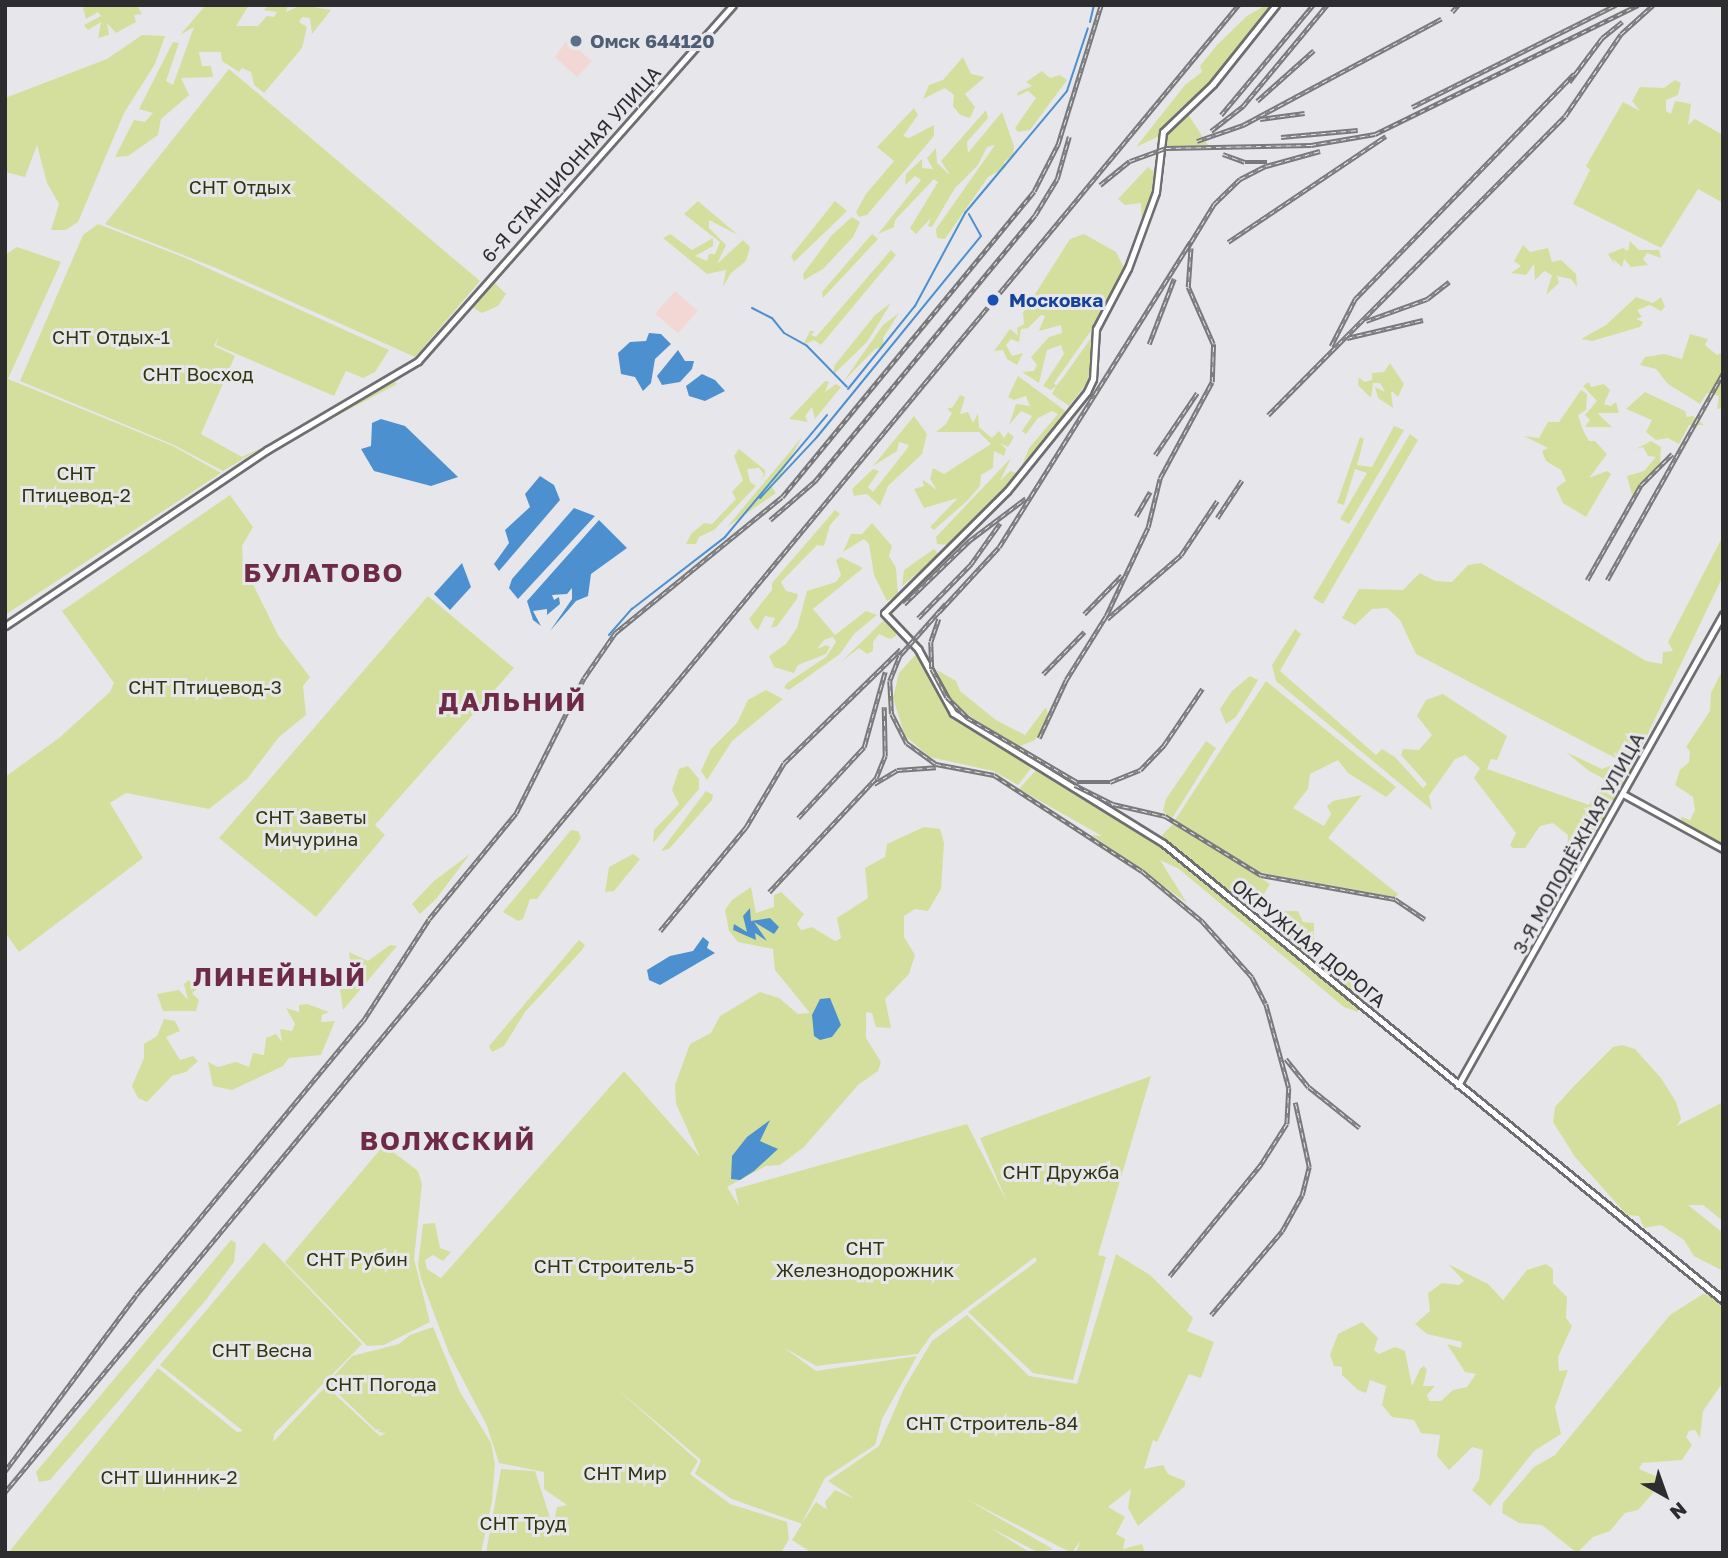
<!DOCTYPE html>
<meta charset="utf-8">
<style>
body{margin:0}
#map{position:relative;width:1728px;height:1558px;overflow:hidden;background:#e7e7eb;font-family:"Golos Text",sans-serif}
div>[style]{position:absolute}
.education>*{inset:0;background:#f2d7d4;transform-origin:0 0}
.green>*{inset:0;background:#d4df9d}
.water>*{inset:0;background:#4d90d0}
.stream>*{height:2px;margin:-1px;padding:0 1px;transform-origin:1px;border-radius:1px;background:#4d90d0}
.roads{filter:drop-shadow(2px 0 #6e6e72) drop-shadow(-2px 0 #6e6e72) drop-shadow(0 2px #6e6e72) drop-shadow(0 -2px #6e6e72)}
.major>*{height:5px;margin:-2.5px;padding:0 2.5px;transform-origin:2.5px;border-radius:2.5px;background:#fff}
.rail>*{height:4.5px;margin-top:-2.25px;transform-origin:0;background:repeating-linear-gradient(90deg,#e7e7eb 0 5px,#79797c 0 10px);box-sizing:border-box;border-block:2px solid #79797c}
.dots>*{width:19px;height:19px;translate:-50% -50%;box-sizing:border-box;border:4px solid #e7e7eb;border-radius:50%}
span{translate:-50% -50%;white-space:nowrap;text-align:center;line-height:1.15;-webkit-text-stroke:6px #e7e7eb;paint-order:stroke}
.service-label{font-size:19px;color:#4e5e75;font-weight:700}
.left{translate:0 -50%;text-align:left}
.street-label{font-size:19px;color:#2d2d2f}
.park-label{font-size:19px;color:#31350e}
.transit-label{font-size:19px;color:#164399;font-weight:700}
.district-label{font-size:26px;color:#6d2b48;font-weight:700;letter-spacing:2px}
.frame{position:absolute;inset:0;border:7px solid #2d2d2f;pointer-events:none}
.north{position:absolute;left:1630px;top:1460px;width:70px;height:70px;-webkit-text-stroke:5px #e7e7eb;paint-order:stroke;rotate:140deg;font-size:19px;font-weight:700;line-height:28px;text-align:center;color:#2d2d2f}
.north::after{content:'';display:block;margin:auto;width:24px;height:32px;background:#2d2d2f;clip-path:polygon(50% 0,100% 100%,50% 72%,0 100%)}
</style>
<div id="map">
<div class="education">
<i style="clip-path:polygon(567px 40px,592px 61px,577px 77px,555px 57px)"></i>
<i style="left:675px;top:291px;width:30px;height:30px;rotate:41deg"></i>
</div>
<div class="green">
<i style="clip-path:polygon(88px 5px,137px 5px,142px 14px,134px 15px,136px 22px,116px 33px,107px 23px,109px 35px,98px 38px,101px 22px,88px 30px,84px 25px,101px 16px,98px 12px,86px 19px,83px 8px)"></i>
<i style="clip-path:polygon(206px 5px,249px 5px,236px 26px,258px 26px,267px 16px,274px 17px,277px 12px,263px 10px,271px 5px,288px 5px,286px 12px,301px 5px,331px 10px,312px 34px,310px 18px,302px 17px,299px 22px,307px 27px,302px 48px,264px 93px,254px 85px,251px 72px,242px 68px,239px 72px,222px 61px,221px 52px,199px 52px,202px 66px,211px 66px,213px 77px,181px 78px,189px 95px,161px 119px,158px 135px,128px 156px,115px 157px,134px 120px,145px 122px,153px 113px,139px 109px,173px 42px,179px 43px,166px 81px,173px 85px,194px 27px,180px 35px)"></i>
<i style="clip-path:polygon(1266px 5px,1273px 5px,1208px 86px,1159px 136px,1136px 147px,1185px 85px,1202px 72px,1200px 66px,1217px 45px,1247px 16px)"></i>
<i style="clip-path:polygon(142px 35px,165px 36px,155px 64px,124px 113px,78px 222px,66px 230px,51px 230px,59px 204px,47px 183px,37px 145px,25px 177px,5px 172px,5px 98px,107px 59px)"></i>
<i style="clip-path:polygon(963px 57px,971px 74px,985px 77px,965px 94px,975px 107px,970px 118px,960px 115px,953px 106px,954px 95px,945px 88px,923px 99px,929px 85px,943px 80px)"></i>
<i style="clip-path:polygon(229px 69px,480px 281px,415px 357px,216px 268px,105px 224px)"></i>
<i style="clip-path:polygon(1042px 71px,1050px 78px,1060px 75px,1067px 80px,1030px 130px,1018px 132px,1015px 128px,1036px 98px,1028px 91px,1017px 96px,1018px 92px,1032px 86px,1026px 82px)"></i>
<i style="clip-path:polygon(1675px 80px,1681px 83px,1678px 95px,1666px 100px,1666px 111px,1671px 114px,1675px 101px,1691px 104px,1688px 125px,1695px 119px,1723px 135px,1723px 203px,1698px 189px,1661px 248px,1573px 204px,1590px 170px,1586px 166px,1623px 102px,1640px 111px,1632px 101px,1640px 87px,1664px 88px)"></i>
<i style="clip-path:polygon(914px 108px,918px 115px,903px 136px,909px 138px,934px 125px,934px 136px,867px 215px,859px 217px,856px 212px,866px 194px,894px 161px,877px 147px)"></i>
<i style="clip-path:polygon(986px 110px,988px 118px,967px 142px,968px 153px,1002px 112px,1014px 146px,1013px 155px,1004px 162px,1006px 167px,988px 177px,945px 239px,937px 238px,936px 229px,995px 145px,987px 147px,978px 165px,955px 188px,932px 227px,928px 226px,931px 218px,916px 234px,910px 228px,938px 182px,934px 179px,895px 220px,894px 227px,878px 234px,921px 180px,915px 176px,905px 185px,906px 174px,922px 159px,922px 168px,933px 169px,927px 158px,936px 148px,937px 163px,950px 175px,941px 161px)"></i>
<i style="clip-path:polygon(1186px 111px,1208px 145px,1163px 147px,1164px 135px)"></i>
<i style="clip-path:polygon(1148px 167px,1157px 174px,1142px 225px,1141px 203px,1125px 205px,1118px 199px)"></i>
<i style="clip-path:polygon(698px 201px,738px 235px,709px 220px,709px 228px,726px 245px,717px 264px,743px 240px,750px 247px,746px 261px,731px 273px,723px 287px,726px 270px,707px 274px,663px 238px,670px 234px,692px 250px,713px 238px,713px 246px,695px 256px,707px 261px,709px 254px,715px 254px,720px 242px,684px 214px)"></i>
<i style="clip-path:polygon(835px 201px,847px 211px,794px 262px,791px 256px)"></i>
<i style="clip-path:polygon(852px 217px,860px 222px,853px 237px,823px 269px,804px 280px,803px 274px,832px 235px)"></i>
<i style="clip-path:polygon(98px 224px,183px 257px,389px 350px,375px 372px,363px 378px,346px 371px,334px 396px,216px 345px,218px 337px,214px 346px,235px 356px,201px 434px,242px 457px,263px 447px,223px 471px,174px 445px,20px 381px,83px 235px)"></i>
<i style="clip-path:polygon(872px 234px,878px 239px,823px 298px,822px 292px)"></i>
<i style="clip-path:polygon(1084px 234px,1116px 252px,1124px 268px,1095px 325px,1054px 383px,1056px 386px,1062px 379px,1091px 338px,1091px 378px,1069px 406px,1052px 394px,1056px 386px,1051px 390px,1043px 386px,1064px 354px,1061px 345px,1047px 350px,1039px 383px,1022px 372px,1034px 371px,1037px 365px,1031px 357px,1049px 337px,1062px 333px,1061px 325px,1039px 331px,1045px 316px,1041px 315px,1028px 328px,1021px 329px,1019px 342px,1011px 339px,1006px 345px,1012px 356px,1023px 353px,1017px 365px,1007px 359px,1003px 350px,994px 351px,1010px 329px,1018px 335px,1017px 328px,1024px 324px,1023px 313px,1070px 239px)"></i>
<i style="clip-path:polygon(1630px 241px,1639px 250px,1659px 250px,1661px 258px,1647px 253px,1643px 259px,1648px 265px,1631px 267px,1624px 259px,1622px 267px,1613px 259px,1615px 265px,1608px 254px,1623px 248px,1628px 251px)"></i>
<i style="clip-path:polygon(1523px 245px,1530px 252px,1548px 248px,1552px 262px,1561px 260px,1576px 274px,1577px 287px,1571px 279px,1557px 276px,1559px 283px,1546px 295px,1552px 275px,1544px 271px,1535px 280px,1534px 264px,1526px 275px,1511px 273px,1521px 266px,1514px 261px)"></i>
<i style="clip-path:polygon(17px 247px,61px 262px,8px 379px,173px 446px,221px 473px,5px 615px,5px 255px)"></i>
<i style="clip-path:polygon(891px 250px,896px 255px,821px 345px,814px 340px,803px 345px,810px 331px,815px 331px,811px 335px,816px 337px)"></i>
<i style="clip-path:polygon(492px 280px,506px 294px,498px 306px,482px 313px,470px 306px)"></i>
<i style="clip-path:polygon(1636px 297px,1653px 303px,1661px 297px,1665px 307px,1661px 311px,1650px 305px,1637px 310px,1642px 317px,1636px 319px,1643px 322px,1640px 327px,1592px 341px,1581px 339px,1606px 325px)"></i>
<i style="clip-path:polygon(891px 303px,867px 342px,834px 374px,834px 366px,875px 315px)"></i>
<i style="clip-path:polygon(899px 313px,883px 338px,883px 347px,875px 349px,843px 382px,883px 325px)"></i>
<i style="clip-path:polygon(1690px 334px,1708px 339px,1705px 345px,1717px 355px,1723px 352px,1723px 408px,1717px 409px,1719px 396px,1707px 393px,1700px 404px,1668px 384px,1656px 369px,1640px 365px,1645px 357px,1664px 354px,1682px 359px)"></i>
<i style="clip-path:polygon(1390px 363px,1404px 384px,1398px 397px,1393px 392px,1391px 392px,1393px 408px,1378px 398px,1375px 387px,1385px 392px,1380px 383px,1373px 383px,1371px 398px,1378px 405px,1358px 385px,1359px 377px,1364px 382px,1372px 380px,1372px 373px,1384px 372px)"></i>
<i style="clip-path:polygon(1018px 376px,1067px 412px,1021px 468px,1029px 448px,1058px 414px,1052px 411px,1038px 418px,1026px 434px,1022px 431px,1032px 416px,1021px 411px,1009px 425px,1016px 404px,1030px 406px,1026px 396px,1014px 400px,1008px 397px)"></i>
<i style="clip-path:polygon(393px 380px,397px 384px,297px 437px,325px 418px)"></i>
<i style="clip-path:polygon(825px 381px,829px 382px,825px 392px,836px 384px,841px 387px,815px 419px,812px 407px,805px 416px,808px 422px,789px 419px)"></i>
<i style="clip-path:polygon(1589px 382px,1591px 387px,1604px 384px,1610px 390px,1604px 404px,1611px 406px,1616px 402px,1619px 413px,1597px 413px,1612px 427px,1585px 427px,1590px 420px,1585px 415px,1597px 401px,1583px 386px)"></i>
<i style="clip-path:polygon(1581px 390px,1587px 394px,1586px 410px,1578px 415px,1583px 430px,1589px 441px,1595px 441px,1607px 454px,1589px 478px,1607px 471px,1611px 474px,1586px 517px,1563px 503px,1556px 488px,1566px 481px,1561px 470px,1546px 461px,1542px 451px,1548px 448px,1524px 436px,1539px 438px,1548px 422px,1559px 422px)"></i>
<i style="clip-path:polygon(1645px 392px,1685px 411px,1687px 417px,1693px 416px,1704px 425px,1689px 425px,1679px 444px,1668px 438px,1656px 440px,1646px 432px,1652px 420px,1626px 409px)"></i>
<i style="clip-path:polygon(960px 395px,965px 397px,960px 414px,968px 412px,973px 423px,978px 413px,979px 427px,992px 438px,999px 431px,1004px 438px,1008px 432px,1014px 437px,1008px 447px,1000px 443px,1006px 449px,1004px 456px,994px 451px,993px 468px,981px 475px,980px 486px,967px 501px,934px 530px,930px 527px,958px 498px,924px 508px,914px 489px,924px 486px,922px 479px,937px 490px,930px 479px,933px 468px,944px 474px,991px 444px,979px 432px,936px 432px,946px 424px,952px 413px,947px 409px,953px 407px)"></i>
<i style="clip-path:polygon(914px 416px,927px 434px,922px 454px,888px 486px,880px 506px,867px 494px,854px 496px,852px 489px,873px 469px,879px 471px,868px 487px,873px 492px,906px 450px,909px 445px,899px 442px,897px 451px,873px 466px)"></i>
<i style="clip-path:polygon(1394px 426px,1404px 430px,1349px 524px,1340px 519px,1367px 473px,1355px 469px,1344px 505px,1337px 503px,1360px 437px,1364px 439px,1357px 465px,1372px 467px)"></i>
<i style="clip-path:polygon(1410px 434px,1418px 440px,1323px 604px,1313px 598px)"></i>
<i style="clip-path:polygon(802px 437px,779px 479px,770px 484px,776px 493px,727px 527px)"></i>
<i style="clip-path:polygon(1651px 441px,1661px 447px,1660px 464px,1632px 495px,1627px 476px,1644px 471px,1656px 457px,1648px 456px,1643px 447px,1636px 449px)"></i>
<i style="clip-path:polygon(739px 449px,765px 470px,765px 475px,760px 480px,764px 474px,759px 468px,747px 469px,750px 482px,756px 486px,714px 530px,699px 537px,696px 544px,686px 544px,691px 534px,704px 523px,712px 524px,736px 499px,732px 492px,743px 480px,734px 456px)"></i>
<i style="clip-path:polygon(1011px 458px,1000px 481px,1010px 471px,1020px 474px,948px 545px,937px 544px,936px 537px)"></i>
<i style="clip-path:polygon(230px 495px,253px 527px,242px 546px,243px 564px,278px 635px,310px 677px,303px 686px,306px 715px,279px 737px,247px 779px,209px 809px,126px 793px,110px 803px,143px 858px,19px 952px,5px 932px,5px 777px,59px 738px,110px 692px,114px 683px,62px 611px)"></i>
<i style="clip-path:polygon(835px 510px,840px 514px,830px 525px,824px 546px,817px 545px,781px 582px,786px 591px,798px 594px,797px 599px,777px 626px,771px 628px,775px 618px,765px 616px,758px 630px,755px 628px,749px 619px,772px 590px,772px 583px)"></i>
<i style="clip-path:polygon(872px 523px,892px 546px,889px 556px,896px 568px,898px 595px,887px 601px,874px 575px,869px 544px,864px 539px,843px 552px,851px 534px,862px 534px)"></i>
<i style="clip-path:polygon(1723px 536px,1723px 576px,1639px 752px,1619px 760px,1416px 654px,1400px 620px,1387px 608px,1372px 609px,1355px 625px,1342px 618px,1359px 589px,1403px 590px,1420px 573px,1435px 581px,1452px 582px,1468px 565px,1481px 563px,1646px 661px,1662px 664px,1663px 652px,1673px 651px,1668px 642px)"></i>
<i style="clip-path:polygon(934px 549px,939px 555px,902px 586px,904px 570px)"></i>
<i style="clip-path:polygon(841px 557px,863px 568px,813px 609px,835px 635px,866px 611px,877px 615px,854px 634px,840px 654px,789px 690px,784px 688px,787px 683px,826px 657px,836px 642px,833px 637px,824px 640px,817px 649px,826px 645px,830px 647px,826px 654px,798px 665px,794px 673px,774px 667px,769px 656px,786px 644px,797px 628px,807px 591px,836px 582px,841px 575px,836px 560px)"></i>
<i style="clip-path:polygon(428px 596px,514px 668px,375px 825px,385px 835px,316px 917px,219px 838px)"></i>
<i style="clip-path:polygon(884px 620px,895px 628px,896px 636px,890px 639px,879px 634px,873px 642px,873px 651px,867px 654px,859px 648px,841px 662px)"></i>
<i style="clip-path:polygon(1295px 629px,1301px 634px,1280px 671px,1376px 755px,1382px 749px,1395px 757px,1423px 788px,1427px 784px,1401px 755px,1403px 749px,1419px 750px,1432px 735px,1417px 716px,1426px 700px,1443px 694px,1507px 736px,1497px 760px,1491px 759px,1487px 769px,1589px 805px,1599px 786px,1618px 792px,1581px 863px,1567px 854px,1568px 835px,1553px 823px,1540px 826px,1525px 848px,1513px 848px,1510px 845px,1516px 833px,1474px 778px,1480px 768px,1465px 755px,1455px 759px,1429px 796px,1432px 810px,1276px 681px,1272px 665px)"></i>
<i style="clip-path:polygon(917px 653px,946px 711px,1033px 766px,1018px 785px,993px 771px,930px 757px,905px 736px,893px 698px,899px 673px)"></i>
<i style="clip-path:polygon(1723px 669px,1723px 846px,1680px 822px,1682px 817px,1690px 820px,1695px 810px,1693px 797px,1675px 785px,1680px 770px,1689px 762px,1690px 751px,1686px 747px,1710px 711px,1711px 693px)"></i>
<i style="clip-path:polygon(937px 670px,956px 681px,960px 691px,996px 720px,1025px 735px,1046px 707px,1049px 719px,1035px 740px,1018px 747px,961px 710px,945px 692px)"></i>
<i style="clip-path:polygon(1250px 676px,1258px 680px,1236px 717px,1226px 724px,1220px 709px,1232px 691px)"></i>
<i style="clip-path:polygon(1266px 681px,1396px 787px,1386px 797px,1348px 773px,1338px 760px,1310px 774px,1308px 789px,1293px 808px,1324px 826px,1331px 814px,1327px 806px,1333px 801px,1362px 795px,1328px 838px,1398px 894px,1396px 897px,1258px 872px,1175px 820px)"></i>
<i style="clip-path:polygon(766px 690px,783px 699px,732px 741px,707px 780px,701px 771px,711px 749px,737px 723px,748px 700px)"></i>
<i style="clip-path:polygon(1206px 741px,1216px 748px,1173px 817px,1168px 816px,1163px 811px,1166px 799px)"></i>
<i style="clip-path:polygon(1566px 752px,1602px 769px,1612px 765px,1612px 773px,1623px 776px,1627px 766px,1635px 763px,1620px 787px,1589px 771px)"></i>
<i style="clip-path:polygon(688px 766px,699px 779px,699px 789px,653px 843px,654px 830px,679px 804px,672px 790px,679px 769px)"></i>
<i style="clip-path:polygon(1038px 768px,1155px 841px,1358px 1006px,1358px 1012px,1344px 1007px,1179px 869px,1160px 860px,1187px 903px,1092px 835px,1102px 836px,1019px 789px)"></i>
<i style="clip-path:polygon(706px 791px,713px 795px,712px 800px,669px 849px,661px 851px)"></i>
<i style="clip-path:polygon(1174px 823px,1270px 884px,1253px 912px,1165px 841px,1162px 835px)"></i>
<i style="clip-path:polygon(924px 827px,940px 829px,944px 843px,941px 889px,928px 911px,915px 909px,904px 916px,904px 937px,915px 955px,909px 974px,885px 999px,891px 1028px,876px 1027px,872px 1013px,866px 1012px,866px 1038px,881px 1062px,878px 1071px,858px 1085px,804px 1147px,780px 1165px,766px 1166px,727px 1187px,739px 1206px,735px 1189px,967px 1124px,1007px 1202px,980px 1138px,1151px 1076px,1098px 1255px,1106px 1257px,1073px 1380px,1033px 1373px,968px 1312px,1037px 1261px,1035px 1257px,932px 1334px,918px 1354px,816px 1366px,783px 1347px,816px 1371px,917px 1356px,882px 1419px,875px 1445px,825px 1478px,802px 1523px,816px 1502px,827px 1510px,825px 1502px,835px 1490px,855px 1499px,828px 1481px,879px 1446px,904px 1388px,932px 1341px,967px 1315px,1029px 1376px,1077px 1384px,1116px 1254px,1150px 1275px,1193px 1318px,1187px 1331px,1214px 1342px,1201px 1378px,1189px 1374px,1157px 1442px,1153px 1440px,1144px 1469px,1163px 1465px,1168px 1474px,1185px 1481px,1185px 1486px,1138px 1526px,1128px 1508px,1131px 1489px,1108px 1507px,1125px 1517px,1116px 1534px,1125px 1539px,1123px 1549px,1142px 1544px,1145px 1553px,1076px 1553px,1080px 1541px,1072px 1553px,966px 1499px,1053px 1549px,1039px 1553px,989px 1527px,1031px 1553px,812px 1553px,792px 1540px,802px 1524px,732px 1499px,695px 1474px,701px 1460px,615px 1387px,698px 1461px,690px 1474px,730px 1504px,787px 1522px,789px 1539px,781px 1553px,486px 1553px,501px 1469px,535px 1471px,553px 1527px,557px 1507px,567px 1505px,544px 1489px,544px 1472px,499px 1463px,487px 1426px,449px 1353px,421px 1279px,418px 1265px,423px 1224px,435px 1223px,440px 1248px,451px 1252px,443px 1261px,433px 1255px,425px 1260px,427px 1269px,441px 1278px,624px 1071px,700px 1157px,676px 1104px,675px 1085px,690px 1044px,711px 1033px,720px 1016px,760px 992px,779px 998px,798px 1014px,810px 1013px,775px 970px,773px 949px,738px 942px,729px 931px,725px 910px,732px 900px,751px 887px,756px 913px,774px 907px,774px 895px,781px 892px,804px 914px,797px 924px,801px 930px,812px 927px,835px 941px,841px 938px,837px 918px,868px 898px,865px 868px,885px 857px,887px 844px)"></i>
<i style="clip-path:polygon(571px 830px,578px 831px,581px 838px,576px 846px,537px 899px,530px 899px,523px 919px,518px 921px,503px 912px)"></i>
<i style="clip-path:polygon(470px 854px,436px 899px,420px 914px,412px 904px,434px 881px)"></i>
<i style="clip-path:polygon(633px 854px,640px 859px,614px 891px,605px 892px,609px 867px)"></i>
<i style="clip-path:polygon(1282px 911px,1298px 911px,1303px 922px,1314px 923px,1314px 951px,1319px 957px,1333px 959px,1349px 975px,1352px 987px,1371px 1003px,1370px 1008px,1301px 954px,1299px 945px,1288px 944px,1271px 928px)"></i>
<i style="clip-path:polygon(579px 940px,585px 945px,582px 950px,525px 1012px,504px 1046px,492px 1052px,489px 1046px)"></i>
<i style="clip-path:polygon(390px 945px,397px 946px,343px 1010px,340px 989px,360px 969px,350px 961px,349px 952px,368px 961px)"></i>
<i style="clip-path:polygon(189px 980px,197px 989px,192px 993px,199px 1000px,196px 1011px,163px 1011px,157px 994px,179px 990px,188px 1000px,184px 984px)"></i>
<i style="clip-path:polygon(307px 1004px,329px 1012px,322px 1015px,321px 1022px,335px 1021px,321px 1055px,289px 1058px,283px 1066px,232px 1090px,213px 1086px,208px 1062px,218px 1067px,236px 1062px,249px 1067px,253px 1053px,264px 1055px,266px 1038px,276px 1034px,282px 1042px,280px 1029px,292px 1031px,295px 1024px,286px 1008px,299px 1012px,299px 1005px)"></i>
<i style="clip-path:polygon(164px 1019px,175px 1021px,180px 1031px,166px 1037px,180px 1060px,193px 1056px,198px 1061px,186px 1072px,172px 1076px,147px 1102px,138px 1098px,132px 1086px,144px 1058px,144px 1044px,157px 1036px)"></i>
<i style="clip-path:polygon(1622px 1045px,1635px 1049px,1661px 1078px,1676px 1102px,1681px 1119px,1677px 1126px,1723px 1102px,1723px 1221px,1703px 1205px,1688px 1205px,1723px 1233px,1723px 1271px,1694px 1256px,1684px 1240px,1661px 1225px,1644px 1228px,1639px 1216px,1627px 1215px,1575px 1157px,1553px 1122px,1555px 1107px,1573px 1087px,1613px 1047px)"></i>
<i style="clip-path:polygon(384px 1145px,418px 1171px,422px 1184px,414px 1259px,430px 1322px,384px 1345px,367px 1346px,285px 1262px)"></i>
<i style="clip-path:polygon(231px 1240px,236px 1243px,234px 1262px,205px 1301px,50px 1480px,39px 1482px,36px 1472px)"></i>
<i style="clip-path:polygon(264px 1242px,362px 1344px,274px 1434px,273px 1442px,326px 1386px,380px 1436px,386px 1433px,378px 1432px,380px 1429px,376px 1430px,327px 1383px,352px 1356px,399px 1344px,410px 1335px,433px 1327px,460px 1392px,491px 1443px,495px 1464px,492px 1501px,481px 1553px,8px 1553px,158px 1368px,237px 1432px,243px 1431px,160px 1365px)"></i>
<i style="clip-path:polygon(1448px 1264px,1488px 1284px,1503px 1300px,1527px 1270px,1546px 1264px,1553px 1269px,1553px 1283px,1567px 1297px,1566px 1318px,1572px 1326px,1558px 1357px,1559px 1371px,1568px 1370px,1555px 1407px,1561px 1434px,1534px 1451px,1490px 1506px,1472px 1490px,1479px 1480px,1483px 1450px,1472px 1447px,1449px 1470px,1437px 1456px,1440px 1435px,1421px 1433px,1414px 1420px,1392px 1417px,1382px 1405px,1386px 1386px,1370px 1380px,1366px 1393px,1358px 1390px,1342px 1375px,1342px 1367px,1334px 1366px,1330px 1355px,1338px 1334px,1362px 1322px,1378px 1338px,1374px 1350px,1379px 1354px,1395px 1347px,1405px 1351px,1412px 1386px,1420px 1369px,1424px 1366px,1427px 1370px,1423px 1386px,1435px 1386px,1427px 1395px,1429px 1401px,1441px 1401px,1453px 1390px,1467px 1387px,1476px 1374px,1465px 1372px,1447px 1344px,1461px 1348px,1462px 1342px,1427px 1334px,1415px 1324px,1430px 1311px,1428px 1293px,1442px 1283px,1459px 1285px,1464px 1281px)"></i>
<i style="clip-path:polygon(1703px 1294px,1712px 1295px,1723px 1309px,1723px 1382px,1703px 1411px,1700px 1438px,1695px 1430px,1689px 1431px,1686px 1437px,1692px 1445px,1682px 1460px,1642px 1463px,1639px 1469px,1660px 1478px,1661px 1484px,1638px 1510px,1625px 1513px,1610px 1531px,1593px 1537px,1577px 1553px,1542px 1525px,1519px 1523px,1502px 1513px,1503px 1503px,1534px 1467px,1555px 1455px,1670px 1315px)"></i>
</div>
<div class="water">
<i style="clip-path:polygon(649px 333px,661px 334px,671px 344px,655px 359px,651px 383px,643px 391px,635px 377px,621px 374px,618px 353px,630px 342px,646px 341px)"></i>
<i style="clip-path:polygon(678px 350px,685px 361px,694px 361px,692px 369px,680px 382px,662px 385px,657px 376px)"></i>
<i style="clip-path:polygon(702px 374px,715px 380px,725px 391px,705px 401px,689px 396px,686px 386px)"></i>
<i style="clip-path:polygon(381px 419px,405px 426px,458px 477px,431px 486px,374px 471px,361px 449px,371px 446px,372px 423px)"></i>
<i style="clip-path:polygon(540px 476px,554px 485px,560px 500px,499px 571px,494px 564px,509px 543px,505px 530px,530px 507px,525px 494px)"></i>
<i style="clip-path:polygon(574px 508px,595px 516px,518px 599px,509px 588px,512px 579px)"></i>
<i style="clip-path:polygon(599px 520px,627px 548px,591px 574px,588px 596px,576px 601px,550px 631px,572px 599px,572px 588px,567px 594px,552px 595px,554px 600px,559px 597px,560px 604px,547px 615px,547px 609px,533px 611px,541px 626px,533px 620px,527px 601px)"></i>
<i style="clip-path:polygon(462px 563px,471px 587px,450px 610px,434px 594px)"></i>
<i style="clip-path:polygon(750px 908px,751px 921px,770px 918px,779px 927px,774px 934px,754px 922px,767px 941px,755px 933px,756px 940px,733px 930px,734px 924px,747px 932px,743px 916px)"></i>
<i style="clip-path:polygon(703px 937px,709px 942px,707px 948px,715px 953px,660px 985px,649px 980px,647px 970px,670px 956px,693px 951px)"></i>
<i style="clip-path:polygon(830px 998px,841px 1025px,832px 1037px,820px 1040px,814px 1036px,812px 1015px,820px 999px)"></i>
<i style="clip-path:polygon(770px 1120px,760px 1141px,778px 1149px,754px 1171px,740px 1180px,731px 1179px,732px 1156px,747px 1137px)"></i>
</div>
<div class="stream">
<i style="left:1090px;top:22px;width:17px;rotate:-77deg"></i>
<i style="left:752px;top:308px;width:22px;rotate:27deg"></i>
<i style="left:772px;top:318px;width:19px;rotate:51deg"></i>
<i style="left:784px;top:333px;width:26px;rotate:29deg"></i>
<i style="left:807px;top:346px;width:57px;rotate:45.7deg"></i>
<i style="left:848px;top:389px;width:107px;rotate:-51.1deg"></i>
<i style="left:915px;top:306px;width:106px;rotate:-61.7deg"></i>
<i style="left:965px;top:213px;width:159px;rotate:-50.1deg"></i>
<i style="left:1067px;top:91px;width:66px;rotate:-71.6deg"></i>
<i style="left:760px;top:498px;width:83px;rotate:-46.9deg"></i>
<i style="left:817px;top:437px;width:259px;rotate:-50.8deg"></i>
<i style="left:981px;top:236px;width:25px;rotate:-119deg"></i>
<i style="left:609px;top:635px;width:35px;rotate:-49deg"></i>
<i style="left:632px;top:609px;width:118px;rotate:-37.7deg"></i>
<i style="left:725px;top:537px;width:159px;rotate:-50.1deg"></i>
</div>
<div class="roads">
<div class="major">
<i style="left:1276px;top:5px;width:101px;rotate:128.6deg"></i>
<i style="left:1213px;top:84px;width:69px;rotate:136.2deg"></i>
<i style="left:1163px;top:132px;width:60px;rotate:96.7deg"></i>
<i style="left:1156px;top:192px;width:81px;rotate:110.2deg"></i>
<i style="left:1128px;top:268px;width:69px;rotate:117.7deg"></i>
<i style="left:1096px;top:329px;width:50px;rotate:93.4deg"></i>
<i style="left:1093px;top:379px;width:14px;rotate:115deg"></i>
<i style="left:1087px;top:392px;width:127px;rotate:128.9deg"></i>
<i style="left:1007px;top:491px;width:173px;rotate:135.2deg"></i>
<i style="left:884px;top:613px;width:50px;rotate:46.6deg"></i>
<i style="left:918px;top:649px;width:73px;rotate:61.3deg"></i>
<i style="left:953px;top:713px;width:247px;rotate:31.8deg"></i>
<i style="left:1163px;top:843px;width:723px;rotate:39.22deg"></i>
<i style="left:5px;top:626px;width:316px;rotate:-33.9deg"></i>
<i style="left:267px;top:450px;width:175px;rotate:-30.5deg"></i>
<i style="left:418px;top:361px;width:475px;rotate:-48.5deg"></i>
<i style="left:1623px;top:794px;width:114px;rotate:28.8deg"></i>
<i style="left:1458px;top:1085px;width:540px;rotate:-60.64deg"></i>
</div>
</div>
<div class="rail">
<i style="left:1452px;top:12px;width:9px;rotate:-49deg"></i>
<i style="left:1569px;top:82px;width:55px;rotate:-53.1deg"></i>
<i style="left:1602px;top:38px;width:26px;rotate:-39deg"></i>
<i style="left:1257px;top:101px;width:76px;rotate:-41.8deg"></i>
<i style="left:1412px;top:107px;width:228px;rotate:-26.6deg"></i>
<i style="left:1221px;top:115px;width:143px;rotate:-50.1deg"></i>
<i style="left:1260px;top:119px;width:45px;rotate:-7.6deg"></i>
<i style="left:1211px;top:131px;width:41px;rotate:-38deg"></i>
<i style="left:1243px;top:106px;width:131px;rotate:-50.3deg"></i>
<i style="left:1281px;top:137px;width:77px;rotate:-5.2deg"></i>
<i style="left:1197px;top:141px;width:49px;rotate:-19.2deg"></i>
<i style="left:1243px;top:125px;width:225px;rotate:-28.2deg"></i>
<i style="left:1223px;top:154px;width:23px;rotate:20deg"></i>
<i style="left:1245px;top:162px;width:22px"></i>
<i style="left:1100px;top:185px;width:38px;rotate:-39deg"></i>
<i style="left:1130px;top:161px;width:38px;rotate:-20deg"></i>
<i style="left:1166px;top:148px;width:145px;rotate:-1.2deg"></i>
<i style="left:1311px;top:145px;width:65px;rotate:-9.8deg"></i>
<i style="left:1375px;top:134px;width:293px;rotate:-26.1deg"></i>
<i style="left:1228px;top:242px;width:190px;rotate:-33.9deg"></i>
<i style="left:1186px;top:250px;width:54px;rotate:-58.7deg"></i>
<i style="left:1214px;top:204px;width:36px;rotate:-44deg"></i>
<i style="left:1240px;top:179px;width:29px;rotate:-27deg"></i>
<i style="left:1266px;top:166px;width:56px;rotate:-15.5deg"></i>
<i style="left:1366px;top:321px;width:65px;rotate:-19.8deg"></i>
<i style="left:1427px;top:299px;width:28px;rotate:-38deg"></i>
<i style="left:1347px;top:338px;width:78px;rotate:-13.3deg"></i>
<i style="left:1149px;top:344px;width:70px;rotate:-69deg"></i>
<i style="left:1331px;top:346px;width:53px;rotate:-62.9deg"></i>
<i style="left:1355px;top:299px;width:314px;rotate:-45.8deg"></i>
<i style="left:1268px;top:415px;width:421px;rotate:-45.2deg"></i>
<i style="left:1565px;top:116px;width:99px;rotate:-55.7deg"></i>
<i style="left:1621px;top:34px;width:43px;rotate:-42.2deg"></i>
<i style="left:1155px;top:455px;width:75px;rotate:-55.9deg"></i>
<i style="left:1136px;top:516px;width:28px;rotate:-60deg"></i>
<i style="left:1217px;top:518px;width:45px;rotate:-56.7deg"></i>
<i style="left:770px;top:520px;width:60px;rotate:-40.9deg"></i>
<i style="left:815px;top:481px;width:345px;rotate:-50.4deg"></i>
<i style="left:1035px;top:215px;width:42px;rotate:-58.6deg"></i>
<i style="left:1057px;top:179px;width:44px;rotate:-74.1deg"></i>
<i style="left:1587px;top:580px;width:109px;rotate:-60.4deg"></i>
<i style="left:1641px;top:485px;width:44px;rotate:-45deg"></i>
<i style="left:1607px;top:580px;width:237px;rotate:-60.7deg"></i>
<i style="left:904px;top:604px;width:91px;rotate:-44.1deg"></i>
<i style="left:969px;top:541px;width:71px;rotate:-37deg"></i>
<i style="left:946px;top:604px;width:69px;rotate:131.5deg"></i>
<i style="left:900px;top:656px;width:27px;rotate:112deg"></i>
<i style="left:890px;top:681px;width:33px;rotate:87deg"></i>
<i style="left:892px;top:714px;width:33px;rotate:63deg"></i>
<i style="left:907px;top:743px;width:36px;rotate:36deg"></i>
<i style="left:936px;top:764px;width:59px;rotate:10.7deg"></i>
<i style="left:994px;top:775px;width:176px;rotate:33deg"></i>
<i style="left:1142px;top:871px;width:78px;rotate:39.8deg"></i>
<i style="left:1202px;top:921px;width:75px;rotate:48.2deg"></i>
<i style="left:1252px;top:977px;width:30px;rotate:63deg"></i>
<i style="left:1266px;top:1004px;width:87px;rotate:74.7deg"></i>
<i style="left:1289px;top:1088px;width:36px;rotate:93deg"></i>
<i style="left:1287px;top:1124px;width:49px;rotate:122.4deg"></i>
<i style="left:1261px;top:1165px;width:144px;rotate:129.3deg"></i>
<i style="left:939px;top:612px;width:88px;rotate:-47.3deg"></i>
<i style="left:999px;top:547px;width:360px;rotate:-57.9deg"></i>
<i style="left:1084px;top:614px;width:54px;rotate:-45.7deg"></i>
<i style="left:918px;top:618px;width:76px;rotate:-45.5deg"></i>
<i style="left:971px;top:564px;width:50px;rotate:-54.7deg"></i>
<i style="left:939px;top:619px;width:24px;rotate:109deg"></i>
<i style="left:931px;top:642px;width:27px;rotate:88deg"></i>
<i style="left:932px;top:669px;width:32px;rotate:62deg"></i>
<i style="left:947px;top:697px;width:30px;rotate:45deg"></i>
<i style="left:968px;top:718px;width:126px;rotate:30.4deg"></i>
<i style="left:1077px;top:782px;width:33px"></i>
<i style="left:1110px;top:782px;width:32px;rotate:-22deg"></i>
<i style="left:1140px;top:770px;width:35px;rotate:-46deg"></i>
<i style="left:1164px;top:745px;width:68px;rotate:-55.8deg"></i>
<i style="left:1107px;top:619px;width:98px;rotate:-40.9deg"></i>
<i style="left:1181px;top:555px;width:65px;rotate:-56.3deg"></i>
<i style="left:1043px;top:674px;width:59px;rotate:-45.7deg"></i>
<i style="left:1039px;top:738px;width:64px;rotate:-65deg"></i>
<i style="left:1066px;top:680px;width:75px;rotate:-58deg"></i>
<i style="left:1106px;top:616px;width:98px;rotate:-64.7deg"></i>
<i style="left:1148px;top:527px;width:50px;rotate:-76.2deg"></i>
<i style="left:1160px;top:478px;width:109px;rotate:-61.6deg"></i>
<i style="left:1212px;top:382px;width:38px;rotate:-88deg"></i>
<i style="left:1213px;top:344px;width:62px;rotate:-113.7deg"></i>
<i style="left:1188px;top:287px;width:39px;rotate:-86deg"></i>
<i style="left:874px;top:784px;width:27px;rotate:-31deg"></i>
<i style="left:897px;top:770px;width:39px;rotate:-4deg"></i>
<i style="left:1075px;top:785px;width:42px;rotate:26.6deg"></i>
<i style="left:1113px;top:804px;width:53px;rotate:13deg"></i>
<i style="left:1165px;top:816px;width:113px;rotate:31.6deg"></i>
<i style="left:1261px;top:875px;width:136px;rotate:10.2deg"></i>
<i style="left:1395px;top:899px;width:36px;rotate:34deg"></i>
<i style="left:798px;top:818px;width:97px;rotate:-47.1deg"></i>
<i style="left:864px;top:747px;width:78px;rotate:-74.4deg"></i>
<i style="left:769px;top:892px;width:156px;rotate:-46.8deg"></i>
<i style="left:876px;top:778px;width:24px;rotate:-68deg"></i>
<i style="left:885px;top:756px;width:49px;rotate:-91.2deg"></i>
<i style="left:660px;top:931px;width:135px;rotate:-50.4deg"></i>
<i style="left:746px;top:827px;width:74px;rotate:-59.3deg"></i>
<i style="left:784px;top:763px;width:163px;rotate:-44.3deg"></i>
<i style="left:1286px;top:1059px;width:36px;rotate:51deg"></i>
<i style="left:1309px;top:1087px;width:65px;rotate:38.8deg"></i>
<i style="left:1211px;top:1315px;width:110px;rotate:-49.8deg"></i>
<i style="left:1282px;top:1231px;width:41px;rotate:-60.9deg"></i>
<i style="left:1302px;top:1195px;width:29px;rotate:-76deg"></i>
<i style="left:1309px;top:1167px;width:66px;rotate:-102.2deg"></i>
<i style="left:5px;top:1471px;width:219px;rotate:-53.3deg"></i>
<i style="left:136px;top:1295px;width:356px;rotate:-50.4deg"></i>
<i style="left:363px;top:1021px;width:121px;rotate:-57.1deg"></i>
<i style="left:429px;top:919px;width:137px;rotate:-50.6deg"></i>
<i style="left:516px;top:813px;width:151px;rotate:-63.3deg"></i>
<i style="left:584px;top:678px;width:55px;rotate:-55.4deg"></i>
<i style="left:615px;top:633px;width:215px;rotate:-39.2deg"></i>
<i style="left:782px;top:497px;width:396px;rotate:-50.5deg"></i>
<i style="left:1034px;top:191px;width:53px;rotate:-62.9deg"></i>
<i style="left:1058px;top:144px;width:145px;rotate:-72.8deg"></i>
<i style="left:5px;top:1492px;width:1932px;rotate:-50.33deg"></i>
</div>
<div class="dots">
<i style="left:576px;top:41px;background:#5c6f8a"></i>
<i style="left:993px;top:300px;background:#1a4fb4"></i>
</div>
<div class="service-label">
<span class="left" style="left:590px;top:41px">Омск 644120</span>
</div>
<div class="street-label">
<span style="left:571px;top:164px;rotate:-48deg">6-Я СТАНЦИОННАЯ УЛИЦА</span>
<span style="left:1578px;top:843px;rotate:-61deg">3-Я МОЛОДЁЖНАЯ УЛИЦА</span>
<span style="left:1309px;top:943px;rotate:39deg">ОКРУЖНАЯ ДОРОГА</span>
</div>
<div class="park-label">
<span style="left:240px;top:187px">СНТ Отдых</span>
<span style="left:111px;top:337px">СНТ Отдых-1</span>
<span style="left:198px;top:374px">СНТ Восход</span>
<span style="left:76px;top:484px">СНТ<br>Птицевод-2</span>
<span style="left:205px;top:687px">СНТ Птицевод-3</span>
<span style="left:311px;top:828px">СНТ Заветы<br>Мичурина</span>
<span style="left:1061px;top:1172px">СНТ Дружба</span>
<span style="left:865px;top:1259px">СНТ<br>Железнодорожник</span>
<span style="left:357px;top:1259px">СНТ Рубин</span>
<span style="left:614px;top:1266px">СНТ Строитель-5</span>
<span style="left:262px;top:1350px">СНТ Весна</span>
<span style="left:381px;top:1384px">СНТ Погода</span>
<span style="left:992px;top:1423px">СНТ Строитель-84</span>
<span style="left:625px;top:1473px">СНТ Мир</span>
<span style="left:169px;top:1477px">СНТ Шинник-2</span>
<span style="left:523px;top:1523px">СНТ Труд</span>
</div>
<div class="transit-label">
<span class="left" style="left:1009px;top:300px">Московка</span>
</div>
<div class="district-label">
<span style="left:324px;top:573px">БУЛАТОВО</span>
<span style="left:513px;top:702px">ДАЛЬНИЙ</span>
<span style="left:280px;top:977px">ЛИНЕЙНЫЙ</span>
<span style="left:448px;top:1141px">ВОЛЖСКИЙ</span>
</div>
<div class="frame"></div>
<div class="north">N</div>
</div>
